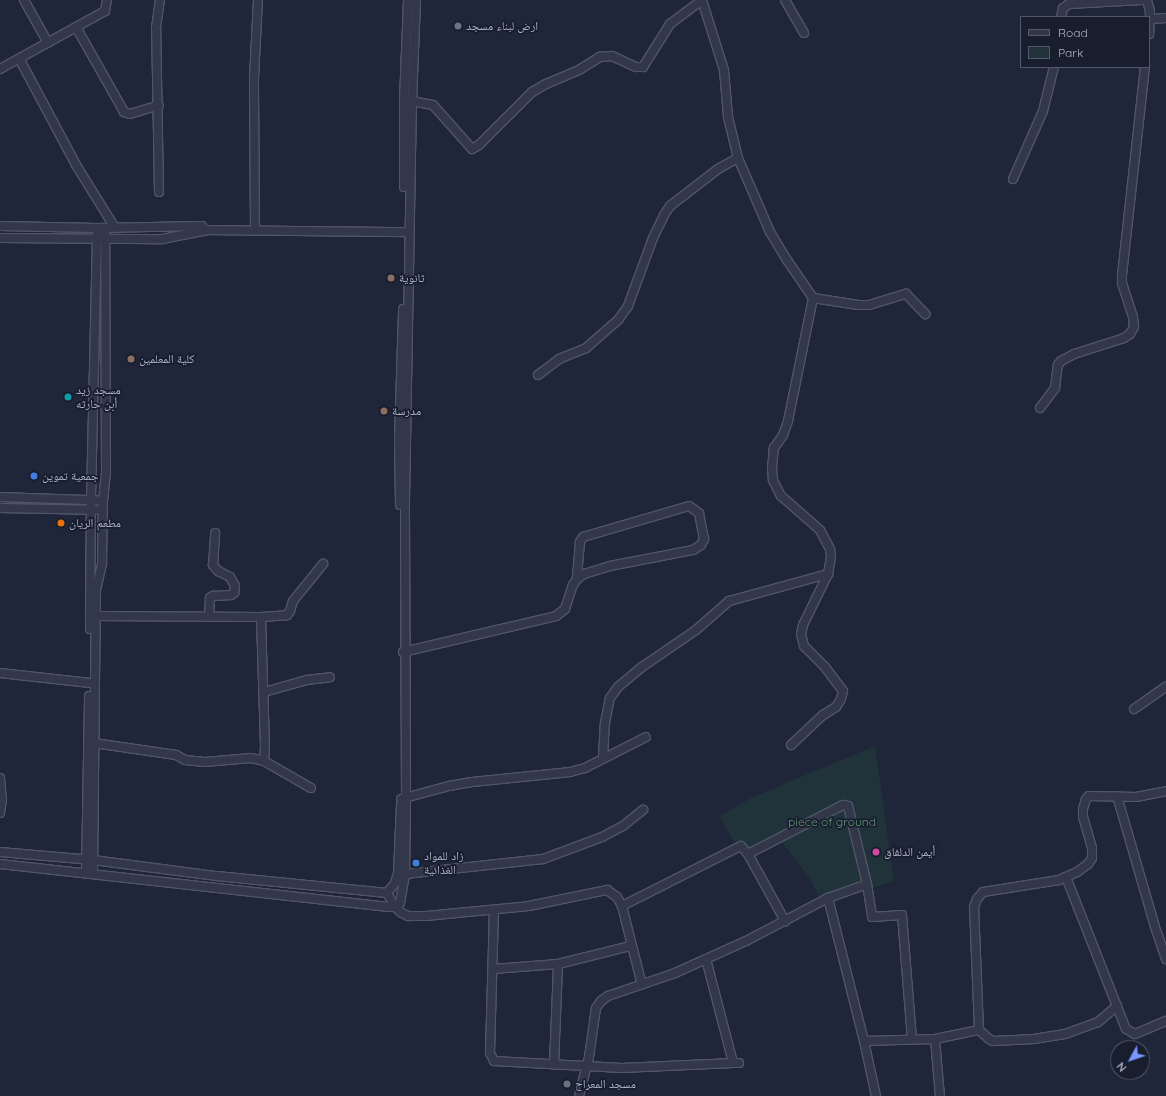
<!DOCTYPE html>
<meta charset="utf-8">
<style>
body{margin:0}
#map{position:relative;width:1166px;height:1096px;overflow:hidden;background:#1f2639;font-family:Quicksand,"Noto Naskh Arabic",sans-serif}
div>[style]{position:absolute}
.green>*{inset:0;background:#21333a}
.roads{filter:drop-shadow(1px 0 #505567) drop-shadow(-1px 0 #505567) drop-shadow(0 1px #505567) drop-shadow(0 -1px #505567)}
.minor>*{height:8px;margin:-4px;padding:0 4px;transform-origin:4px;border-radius:4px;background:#323849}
.dots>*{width:11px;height:11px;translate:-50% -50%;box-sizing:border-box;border:2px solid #181e2e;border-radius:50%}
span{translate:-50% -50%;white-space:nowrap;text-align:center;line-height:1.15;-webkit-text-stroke:3.5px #181e2e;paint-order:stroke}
.poi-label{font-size:12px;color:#acb2c6}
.left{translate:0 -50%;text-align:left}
.park-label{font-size:12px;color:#629877}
.legend{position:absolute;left:1020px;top:16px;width:130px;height:52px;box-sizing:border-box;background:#181e2e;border:1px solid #53596b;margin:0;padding:5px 7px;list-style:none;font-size:12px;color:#acb2c6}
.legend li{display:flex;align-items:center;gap:8px;height:20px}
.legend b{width:20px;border:1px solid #53596b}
.north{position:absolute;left:1110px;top:1040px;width:40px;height:40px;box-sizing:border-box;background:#181e2e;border:1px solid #53596b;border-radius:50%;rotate:230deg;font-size:11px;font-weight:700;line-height:16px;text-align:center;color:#acb2c6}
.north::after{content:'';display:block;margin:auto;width:14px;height:18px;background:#7998ff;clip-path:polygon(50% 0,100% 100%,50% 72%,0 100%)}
</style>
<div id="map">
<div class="green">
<i style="clip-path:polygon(875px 746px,894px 881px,839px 898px,835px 892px,829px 892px,819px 897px,810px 878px,782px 842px,768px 849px,764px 842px,766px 849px,751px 856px,742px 840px,734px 842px,720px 816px,753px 797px)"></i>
</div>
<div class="roads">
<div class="minor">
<i style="left:24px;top:0;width:49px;rotate:60.8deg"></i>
<i style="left:702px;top:0;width:73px;rotate:72.6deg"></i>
<i style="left:724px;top:70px;width:47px;rotate:85.1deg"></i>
<i style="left:728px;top:117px;width:42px;rotate:76.3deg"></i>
<i style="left:738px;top:158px;width:81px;rotate:66.6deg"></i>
<i style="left:770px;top:232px;width:33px;rotate:59deg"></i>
<i style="left:787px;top:260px;width:46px;rotate:55.6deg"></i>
<i style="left:813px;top:298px;width:46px;rotate:8.8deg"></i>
<i style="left:858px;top:305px;width:11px"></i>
<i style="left:869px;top:305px;width:39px;rotate:-17deg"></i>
<i style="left:906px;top:294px;width:28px;rotate:46deg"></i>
<i style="left:785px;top:0;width:38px;rotate:60deg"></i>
<i style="left:1147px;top:0;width:11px;rotate:75deg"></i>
<i style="left:1150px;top:11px;width:23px;rotate:92deg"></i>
<i style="left:1061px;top:17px;width:9px;rotate:-77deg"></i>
<i style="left:1063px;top:8px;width:7px;rotate:-34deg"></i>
<i style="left:1069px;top:4px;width:73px;rotate:-3.1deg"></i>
<i style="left:1151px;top:19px;width:15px;rotate:-4deg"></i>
<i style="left:76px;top:27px;width:98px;rotate:60.5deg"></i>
<i style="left:124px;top:112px;width:6px;rotate:18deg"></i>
<i style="left:130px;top:114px;width:30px;rotate:-17deg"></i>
<i style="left:20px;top:60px;width:119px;rotate:61.9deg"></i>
<i style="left:76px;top:165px;width:74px;rotate:58.2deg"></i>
<i style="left:0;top:69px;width:120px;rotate:-28.9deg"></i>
<i style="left:105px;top:11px;width:11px;rotate:-80deg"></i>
<i style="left:407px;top:100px;width:26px;rotate:11deg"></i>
<i style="left:433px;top:105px;width:59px;rotate:48.4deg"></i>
<i style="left:472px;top:149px;width:8px;rotate:-30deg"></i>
<i style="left:479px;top:145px;width:75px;rotate:-45deg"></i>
<i style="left:532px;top:92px;width:16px;rotate:-30deg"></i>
<i style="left:546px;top:84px;width:36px;rotate:-23deg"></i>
<i style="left:579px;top:70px;width:25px;rotate:-32deg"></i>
<i style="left:600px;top:57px;width:12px;rotate:-5deg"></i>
<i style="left:612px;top:56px;width:26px;rotate:25deg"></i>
<i style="left:636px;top:67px;width:7px"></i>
<i style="left:643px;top:67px;width:51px;rotate:-57.9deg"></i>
<i style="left:670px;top:24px;width:40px;rotate:-37deg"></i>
<i style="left:1013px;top:179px;width:74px;rotate:-66.2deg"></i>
<i style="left:1043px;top:111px;width:45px;rotate:-76deg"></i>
<i style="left:404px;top:187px;width:87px;rotate:-90deg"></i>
<i style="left:404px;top:100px;width:100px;rotate:-87.7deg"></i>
<i style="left:159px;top:192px;width:164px;rotate:-91deg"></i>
<i style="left:156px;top:28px;width:28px;rotate:-82deg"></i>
<i style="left:0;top:226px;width:97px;rotate:1.2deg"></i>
<i style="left:97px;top:228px;width:105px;rotate:-1.1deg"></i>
<i style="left:255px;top:230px;width:152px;rotate:-90.4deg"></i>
<i style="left:254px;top:78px;width:78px;rotate:-87.1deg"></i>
<i style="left:0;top:238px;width:162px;rotate:0.4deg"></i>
<i style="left:162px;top:239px;width:47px;rotate:-11.1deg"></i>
<i style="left:208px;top:230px;width:201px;rotate:0.6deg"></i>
<i style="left:538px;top:375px;width:26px;rotate:-37deg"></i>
<i style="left:559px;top:359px;width:29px;rotate:-22deg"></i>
<i style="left:586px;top:348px;width:43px;rotate:-41.2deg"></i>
<i style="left:618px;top:320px;width:17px;rotate:-54deg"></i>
<i style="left:628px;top:306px;width:72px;rotate:-69.8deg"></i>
<i style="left:653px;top:238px;width:25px;rotate:-64deg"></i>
<i style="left:664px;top:215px;width:11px;rotate:-56deg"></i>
<i style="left:670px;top:206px;width:61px;rotate:-37.6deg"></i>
<i style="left:718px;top:169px;width:23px;rotate:-29deg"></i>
<i style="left:1040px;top:408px;width:25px;rotate:-53deg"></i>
<i style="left:1055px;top:388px;width:23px;rotate:-83deg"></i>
<i style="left:1058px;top:365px;width:5px;rotate:-53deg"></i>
<i style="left:1061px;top:361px;width:15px;rotate:-28deg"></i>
<i style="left:1074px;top:354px;width:52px;rotate:-17.7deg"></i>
<i style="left:1124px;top:338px;width:7px;rotate:-34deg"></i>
<i style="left:1130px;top:334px;width:8px;rotate:-60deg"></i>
<i style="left:1134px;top:327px;width:10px;rotate:-96deg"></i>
<i style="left:1133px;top:317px;width:36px;rotate:-108deg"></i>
<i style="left:1122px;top:283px;width:8px;rotate:-90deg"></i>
<i style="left:1122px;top:275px;width:209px;rotate:-83.7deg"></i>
<i style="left:0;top:497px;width:91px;rotate:1.9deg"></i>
<i style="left:91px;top:500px;width:267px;rotate:-88.7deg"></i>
<i style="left:400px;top:505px;width:66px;rotate:-90.9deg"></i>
<i style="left:399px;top:439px;width:130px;rotate:-88.2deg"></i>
<i style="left:0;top:508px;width:102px;rotate:1.1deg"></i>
<i style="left:91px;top:616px;width:170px;rotate:0.3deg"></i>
<i style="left:261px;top:617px;width:26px;rotate:-4deg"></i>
<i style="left:287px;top:615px;width:5px;rotate:-53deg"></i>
<i style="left:290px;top:611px;width:10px;rotate:-73deg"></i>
<i style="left:293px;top:601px;width:48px;rotate:-51deg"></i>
<i style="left:209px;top:617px;width:19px;rotate:-87deg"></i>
<i style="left:210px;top:598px;width:4px;rotate:-34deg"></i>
<i style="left:213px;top:596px;width:18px;rotate:-3deg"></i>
<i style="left:231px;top:595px;width:4px;rotate:-34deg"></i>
<i style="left:234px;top:593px;width:7px;rotate:-82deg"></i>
<i style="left:235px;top:586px;width:10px;rotate:-119deg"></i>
<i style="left:230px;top:577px;width:13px;rotate:-153deg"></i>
<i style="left:218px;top:571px;width:8px;rotate:-130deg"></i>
<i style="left:213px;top:565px;width:32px;rotate:-86deg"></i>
<i style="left:90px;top:629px;width:129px;rotate:-89.6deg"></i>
<i style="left:91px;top:500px;width:12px;rotate:5deg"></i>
<i style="left:403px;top:652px;width:157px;rotate:-13.2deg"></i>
<i style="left:556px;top:616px;width:11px;rotate:-38deg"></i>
<i style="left:565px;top:609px;width:25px;rotate:-72deg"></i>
<i style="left:573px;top:585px;width:7px;rotate:-56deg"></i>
<i style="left:577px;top:579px;width:9px;rotate:-36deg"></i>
<i style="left:584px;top:574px;width:27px;rotate:-17deg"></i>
<i style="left:610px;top:566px;width:85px;rotate:-10.9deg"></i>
<i style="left:693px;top:550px;width:9px;rotate:-32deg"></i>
<i style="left:701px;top:545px;width:7px;rotate:-63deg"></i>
<i style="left:704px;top:539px;width:26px;rotate:-101deg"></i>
<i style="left:699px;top:513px;width:12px;rotate:-145deg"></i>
<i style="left:689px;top:506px;width:110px;rotate:163.7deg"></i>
<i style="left:583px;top:537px;width:6px;rotate:121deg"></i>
<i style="left:580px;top:542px;width:37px;rotate:95deg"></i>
<i style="left:0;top:673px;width:91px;rotate:6.3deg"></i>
<i style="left:264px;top:692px;width:45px;rotate:-15.6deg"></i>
<i style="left:307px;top:680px;width:23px;rotate:-7deg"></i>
<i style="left:1134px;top:709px;width:39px;rotate:-35deg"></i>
<i style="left:94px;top:743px;width:83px;rotate:8.3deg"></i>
<i style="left:176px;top:755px;width:10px;rotate:29deg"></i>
<i style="left:185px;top:760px;width:20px;rotate:6deg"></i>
<i style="left:205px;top:762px;width:46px;rotate:-5deg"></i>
<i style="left:251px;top:758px;width:13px;rotate:13deg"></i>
<i style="left:264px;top:761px;width:15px;rotate:-86deg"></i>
<i style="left:265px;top:746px;width:129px;rotate:-91.8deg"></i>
<i style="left:791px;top:745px;width:44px;rotate:-43.2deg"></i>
<i style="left:823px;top:715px;width:15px;rotate:-32deg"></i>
<i style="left:836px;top:707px;width:9px;rotate:-58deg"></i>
<i style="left:841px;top:699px;width:8px;rotate:-76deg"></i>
<i style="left:843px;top:691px;width:31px;rotate:-127deg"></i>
<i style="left:824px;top:666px;width:28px;rotate:-135deg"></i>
<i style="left:804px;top:646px;width:12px;rotate:-104deg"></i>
<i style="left:801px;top:634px;width:9px;rotate:-77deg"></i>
<i style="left:803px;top:625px;width:57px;rotate:-63.9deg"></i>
<i style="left:828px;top:574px;width:17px;rotate:-80deg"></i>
<i style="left:831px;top:557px;width:8px;rotate:-97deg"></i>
<i style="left:830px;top:549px;width:21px;rotate:-118deg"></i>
<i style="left:820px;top:530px;width:52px;rotate:-138.9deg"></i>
<i style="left:781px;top:496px;width:18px;rotate:-117deg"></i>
<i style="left:773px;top:480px;width:11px;rotate:-95deg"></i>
<i style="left:772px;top:469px;width:21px;rotate:-85deg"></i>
<i style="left:774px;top:448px;width:16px;rotate:-55deg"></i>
<i style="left:783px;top:435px;width:15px;rotate:-70deg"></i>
<i style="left:788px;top:421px;width:126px;rotate:-78.5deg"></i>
<i style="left:603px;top:758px;width:35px;rotate:-87deg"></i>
<i style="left:605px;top:723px;width:25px;rotate:-79deg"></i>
<i style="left:610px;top:698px;width:14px;rotate:-54deg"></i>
<i style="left:618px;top:687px;width:31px;rotate:-40deg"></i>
<i style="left:642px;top:667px;width:65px;rotate:-34.4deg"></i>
<i style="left:696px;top:630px;width:44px;rotate:-41.3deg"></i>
<i style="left:729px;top:601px;width:103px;rotate:-15.3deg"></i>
<i style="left:264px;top:761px;width:54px;rotate:29.9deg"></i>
<i style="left:0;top:778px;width:21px;rotate:85deg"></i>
<i style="left:2px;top:799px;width:14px;rotate:98deg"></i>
<i style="left:1117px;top:796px;width:136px;rotate:73.8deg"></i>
<i style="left:1155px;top:927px;width:34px;rotate:71deg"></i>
<i style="left:401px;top:799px;width:50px;rotate:-15.2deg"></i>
<i style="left:449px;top:786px;width:23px;rotate:-10deg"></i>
<i style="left:472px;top:782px;width:99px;rotate:-5.8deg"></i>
<i style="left:570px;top:772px;width:16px;rotate:-15deg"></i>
<i style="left:585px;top:768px;width:68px;rotate:-26.9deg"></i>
<i style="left:0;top:852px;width:93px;rotate:4.9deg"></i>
<i style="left:93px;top:860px;width:125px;rotate:7.4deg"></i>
<i style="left:217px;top:876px;width:171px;rotate:5.7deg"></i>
<i style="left:387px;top:893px;width:13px;rotate:-51deg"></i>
<i style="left:395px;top:883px;width:10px;rotate:-73deg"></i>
<i style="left:398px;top:873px;width:68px;rotate:-87.5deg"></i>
<i style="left:748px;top:854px;width:107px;rotate:-27.3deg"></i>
<i style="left:843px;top:805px;width:5px;rotate:11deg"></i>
<i style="left:848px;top:806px;width:80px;rotate:76.3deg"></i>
<i style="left:867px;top:884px;width:33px;rotate:81deg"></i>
<i style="left:872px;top:917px;width:30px;rotate:-4deg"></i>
<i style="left:902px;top:915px;width:125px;rotate:85.4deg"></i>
<i style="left:0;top:864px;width:389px;rotate:6.3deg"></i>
<i style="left:387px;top:907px;width:8px"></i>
<i style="left:395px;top:907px;width:6px;rotate:-39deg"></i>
<i style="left:400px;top:903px;width:29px;rotate:-80deg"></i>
<i style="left:405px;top:874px;width:76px;rotate:-89.2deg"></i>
<i style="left:406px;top:798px;width:298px;rotate:-90.2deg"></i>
<i style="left:405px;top:500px;width:399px;rotate:-89deg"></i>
<i style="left:412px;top:101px;width:101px;rotate:-87.7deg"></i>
<i style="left:86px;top:872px;width:176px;rotate:-89deg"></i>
<i style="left:93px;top:873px;width:283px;rotate:-89.4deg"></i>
<i style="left:96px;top:590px;width:28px;rotate:-77deg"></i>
<i style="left:102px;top:563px;width:62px;rotate:-89.1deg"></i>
<i style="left:103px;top:501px;width:28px;rotate:-84deg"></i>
<i style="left:106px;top:473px;width:245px;rotate:-90.2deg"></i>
<i style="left:405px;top:874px;width:139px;rotate:-6.2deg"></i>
<i style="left:543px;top:859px;width:63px;rotate:-20.4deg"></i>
<i style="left:602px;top:837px;width:24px;rotate:-28deg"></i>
<i style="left:623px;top:826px;width:26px;rotate:-39deg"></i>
<i style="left:1066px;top:877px;width:163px;rotate:68.5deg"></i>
<i style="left:1126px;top:1029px;width:10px;rotate:29deg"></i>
<i style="left:1135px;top:1034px;width:34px;rotate:-23deg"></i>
<i style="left:387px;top:893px;width:16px;rotate:60deg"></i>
<i style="left:395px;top:907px;width:9px;rotate:41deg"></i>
<i style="left:402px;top:913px;width:7px;rotate:27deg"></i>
<i style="left:408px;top:916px;width:18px"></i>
<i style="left:426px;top:916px;width:103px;rotate:-5.5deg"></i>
<i style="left:529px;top:906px;width:80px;rotate:-11.6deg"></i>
<i style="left:607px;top:890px;width:12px;rotate:35deg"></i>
<i style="left:617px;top:897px;width:10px;rotate:61deg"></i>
<i style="left:622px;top:906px;width:81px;rotate:75.8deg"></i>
<i style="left:828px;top:898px;width:147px;rotate:75.9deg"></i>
<i style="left:864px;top:1041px;width:56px;rotate:77.7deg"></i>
<i style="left:622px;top:906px;width:133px;rotate:-26.8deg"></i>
<i style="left:741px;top:846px;width:11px;rotate:49deg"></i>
<i style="left:748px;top:854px;width:77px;rotate:61.1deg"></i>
<i style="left:494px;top:910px;width:143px;rotate:91.6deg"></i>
<i style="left:490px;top:1053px;width:9px;rotate:63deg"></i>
<i style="left:494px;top:1061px;width:128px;rotate:3.1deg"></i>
<i style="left:622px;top:1068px;width:111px;rotate:-2.6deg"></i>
<i style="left:706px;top:959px;width:107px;rotate:75.4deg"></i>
<i style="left:733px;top:1063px;width:6px"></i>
<i style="left:493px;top:969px;width:65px;rotate:-4.4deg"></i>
<i style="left:558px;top:964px;width:75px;rotate:-13.9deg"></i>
<i style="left:1117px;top:1006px;width:25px;rotate:140deg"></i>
<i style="left:1098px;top:1022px;width:35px;rotate:160deg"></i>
<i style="left:1065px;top:1034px;width:30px;rotate:171deg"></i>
<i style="left:1035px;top:1039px;width:42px;rotate:177.3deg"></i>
<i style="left:993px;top:1041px;width:4px;rotate:-153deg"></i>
<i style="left:989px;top:1039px;width:13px;rotate:-138deg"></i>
<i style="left:979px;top:1030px;width:123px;rotate:-92.3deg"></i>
<i style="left:974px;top:907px;width:9px;rotate:-69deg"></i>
<i style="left:977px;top:899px;width:9px;rotate:-49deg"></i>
<i style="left:983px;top:892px;width:77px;rotate:-9deg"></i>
<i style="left:1059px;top:880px;width:20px;rotate:-24deg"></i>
<i style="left:1077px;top:872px;width:14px;rotate:-36deg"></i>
<i style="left:1088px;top:864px;width:7px;rotate:-56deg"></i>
<i style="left:1092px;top:858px;width:10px;rotate:-90deg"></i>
<i style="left:1092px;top:848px;width:32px;rotate:-106deg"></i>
<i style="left:1083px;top:817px;width:8px;rotate:-90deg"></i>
<i style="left:1083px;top:809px;width:10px;rotate:-73deg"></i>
<i style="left:1086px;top:799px;width:4px;rotate:-45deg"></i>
<i style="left:1089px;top:796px;width:47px;rotate:1.2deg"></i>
<i style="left:1136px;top:797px;width:31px;rotate:-11deg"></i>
<i style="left:935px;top:1039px;width:57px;rotate:85deg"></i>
<i style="left:864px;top:1041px;width:71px;rotate:-1.6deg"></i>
<i style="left:935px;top:1039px;width:45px;rotate:-11.6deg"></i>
<i style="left:554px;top:1065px;width:101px;rotate:-87.7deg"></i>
<i style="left:579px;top:1096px;width:40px;rotate:-75.6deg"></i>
<i style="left:589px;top:1057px;width:49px;rotate:-81.9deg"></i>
<i style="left:596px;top:1008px;width:9px;rotate:-54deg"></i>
<i style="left:601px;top:1001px;width:9px;rotate:-36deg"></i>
<i style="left:608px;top:996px;width:71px;rotate:-18.9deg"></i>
<i style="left:675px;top:973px;width:78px;rotate:-24.3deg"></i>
<i style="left:746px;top:941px;width:93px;rotate:-27.7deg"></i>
<i style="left:828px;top:898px;width:41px;rotate:-19.7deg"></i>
</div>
</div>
<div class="dots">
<i style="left:458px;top:26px;background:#6b7280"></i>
<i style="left:391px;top:278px;background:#8d6e63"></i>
<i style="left:131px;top:359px;background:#8d6e63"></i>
<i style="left:68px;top:397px;background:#0f9aa8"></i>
<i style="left:384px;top:411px;background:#8d6e63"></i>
<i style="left:34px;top:476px;background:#3f7fe0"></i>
<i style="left:61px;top:523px;background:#e8710a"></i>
<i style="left:876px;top:852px;background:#d1479c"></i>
<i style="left:416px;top:863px;background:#3f7fe0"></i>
<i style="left:567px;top:1084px;background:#6b7280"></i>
</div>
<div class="poi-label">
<span class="left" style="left:466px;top:26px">ارض لبناء مسجد</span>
<span class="left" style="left:399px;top:278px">ثانوية</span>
<span class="left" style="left:139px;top:359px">كلية المعلمين</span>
<span class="left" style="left:76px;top:397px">مسجد زيد<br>أبن حارثه</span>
<span class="left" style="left:392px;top:411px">مدرسة</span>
<span class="left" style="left:42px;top:476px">جمعية تموين</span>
<span class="left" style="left:69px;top:523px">مطعم الريان</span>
<span class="left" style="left:884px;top:852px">أيمن الدلفاق</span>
<span class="left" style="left:424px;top:863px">زاد للمواد<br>الغذائية</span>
<span class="left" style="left:575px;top:1084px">مسجد المعراج</span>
</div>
<div class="park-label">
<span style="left:832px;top:822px">piece of ground</span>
</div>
<ul class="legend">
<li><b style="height:5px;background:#323849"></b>Road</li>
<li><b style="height:11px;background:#21333a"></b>Park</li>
</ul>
<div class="north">N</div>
</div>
